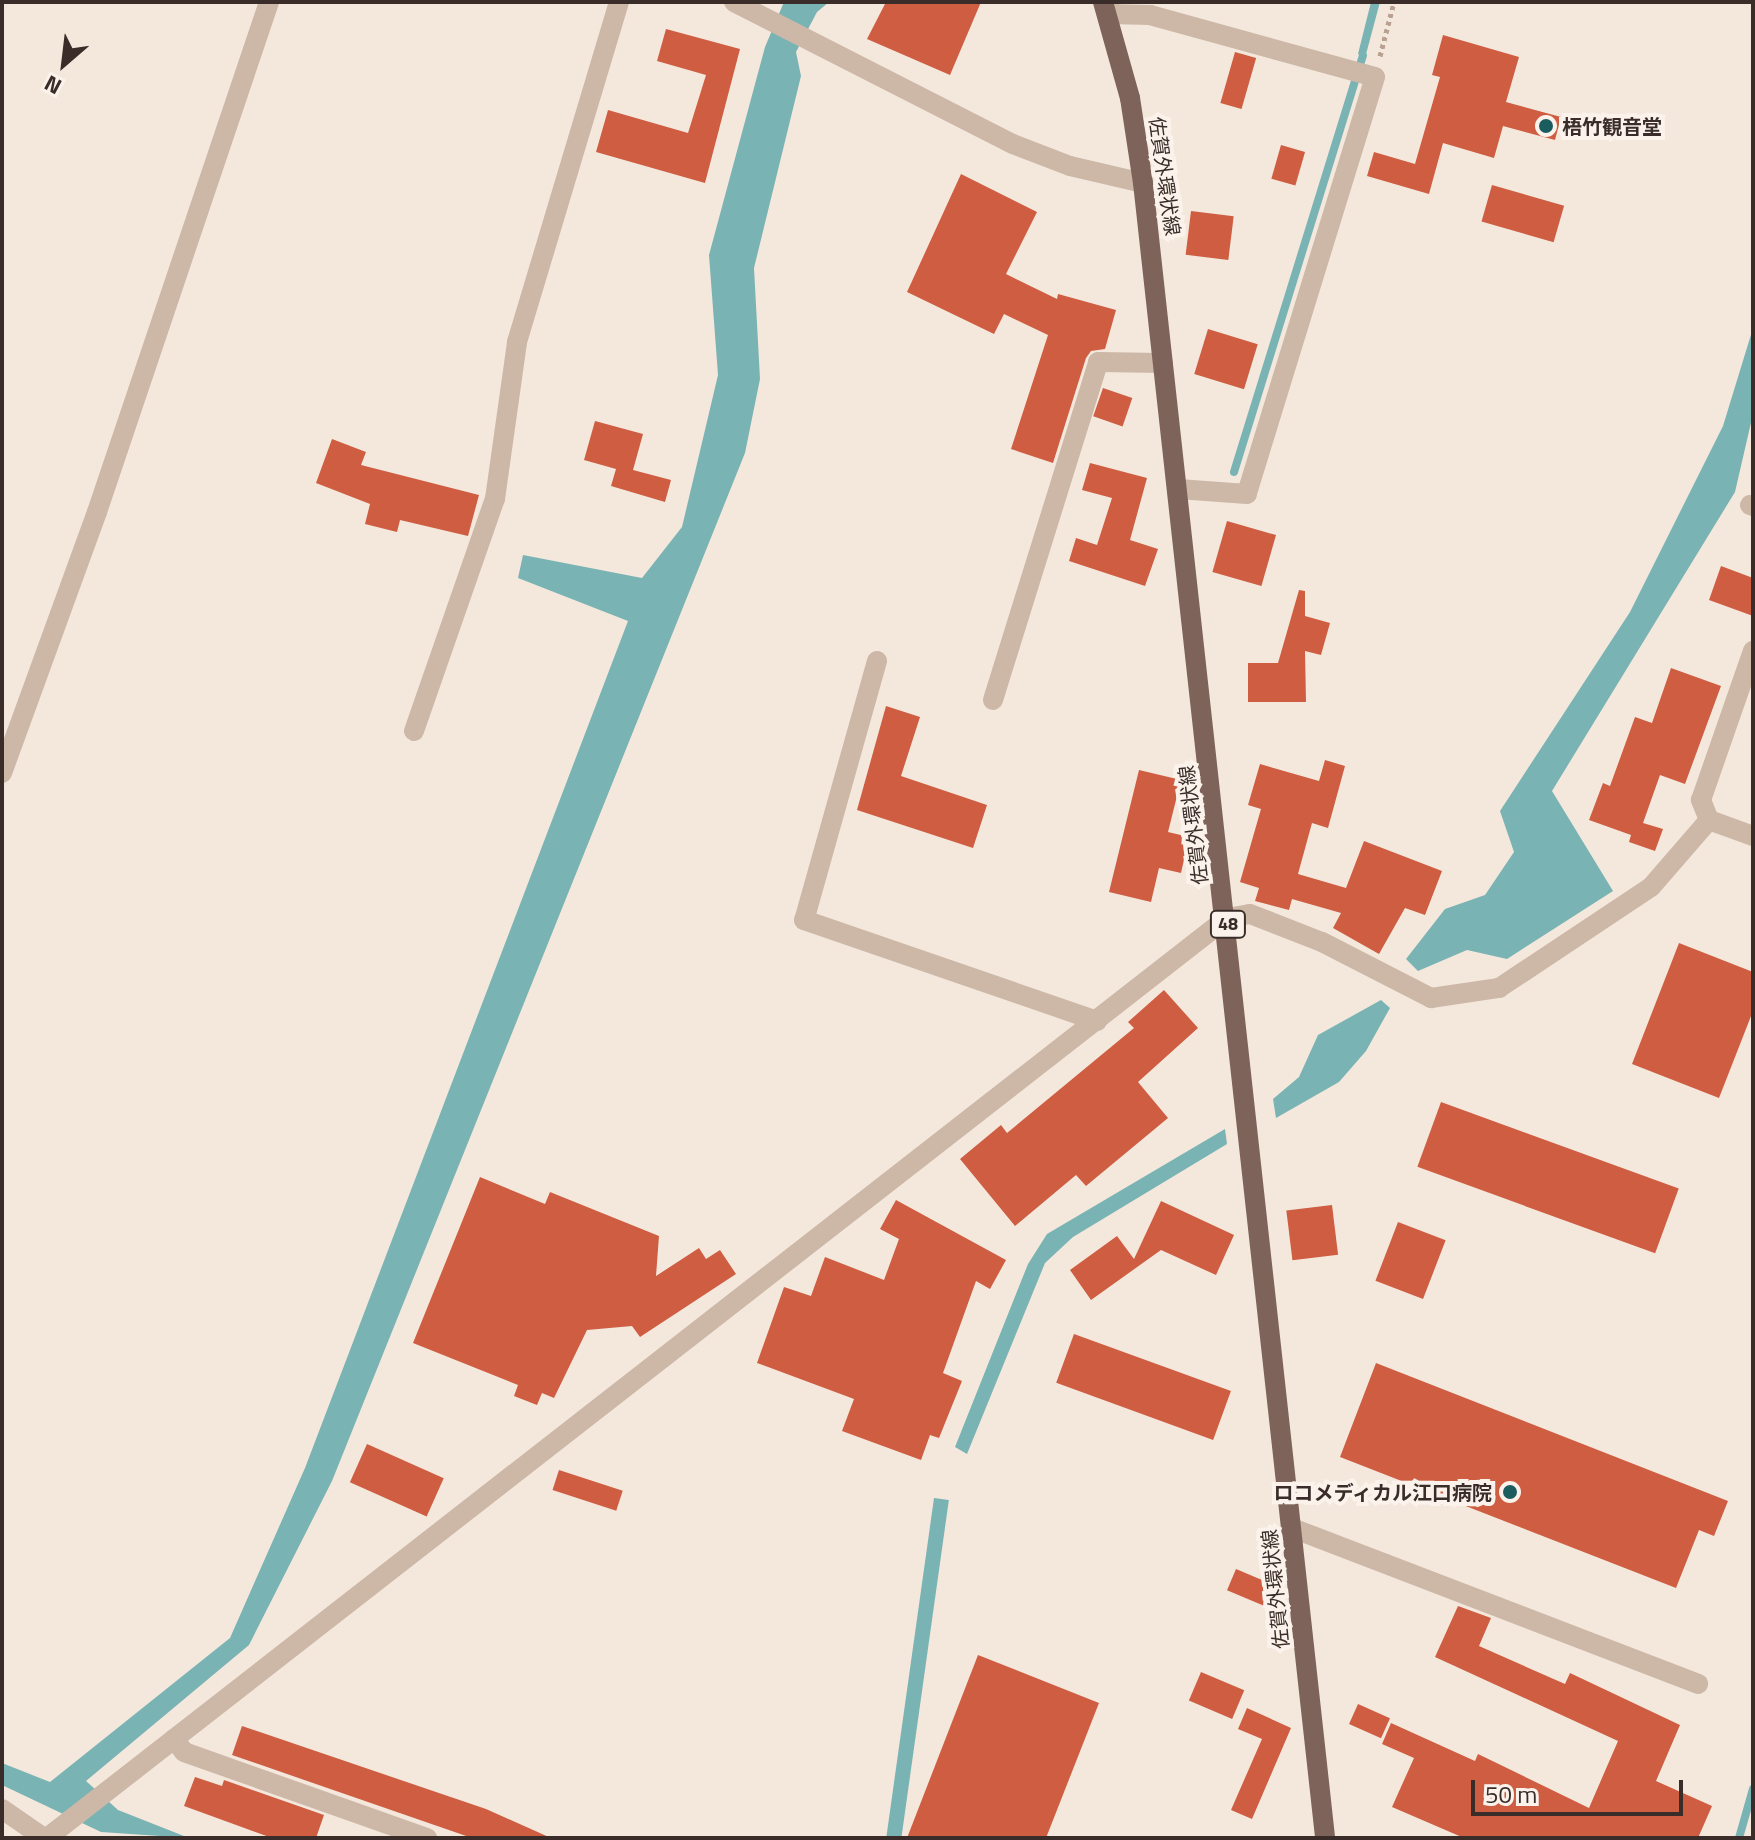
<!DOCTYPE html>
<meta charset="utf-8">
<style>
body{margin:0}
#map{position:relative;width:1755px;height:1840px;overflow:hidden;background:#f4e8dd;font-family:"Titillium Web","Noto Sans JP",sans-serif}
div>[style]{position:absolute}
.water>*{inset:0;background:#7ab3b3;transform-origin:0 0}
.stream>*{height:8px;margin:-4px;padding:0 4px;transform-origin:4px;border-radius:4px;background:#7ab3b3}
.building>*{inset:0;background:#ce5d42;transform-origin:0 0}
.path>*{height:5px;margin-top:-2.5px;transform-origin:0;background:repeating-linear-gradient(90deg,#b9a192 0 4px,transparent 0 8px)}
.minor>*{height:20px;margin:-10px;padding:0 10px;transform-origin:10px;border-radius:10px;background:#cdb8a8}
.major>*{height:20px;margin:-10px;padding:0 10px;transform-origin:10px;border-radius:10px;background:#7d6359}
.dots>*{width:22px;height:22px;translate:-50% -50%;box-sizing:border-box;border:4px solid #fbf3eb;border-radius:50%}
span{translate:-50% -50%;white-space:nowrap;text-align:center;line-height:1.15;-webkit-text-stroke:8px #fbf3eb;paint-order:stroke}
.shield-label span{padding:2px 6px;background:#fbf3eb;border:2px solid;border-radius:6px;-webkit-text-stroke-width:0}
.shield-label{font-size:18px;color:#3a2d29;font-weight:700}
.poi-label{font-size:20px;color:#3a2d29;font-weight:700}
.left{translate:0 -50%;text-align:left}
.right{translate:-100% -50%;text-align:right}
.street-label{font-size:20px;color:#3a2d29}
.frame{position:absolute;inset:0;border:4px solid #3a2d29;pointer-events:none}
.north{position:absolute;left:24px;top:24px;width:80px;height:80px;-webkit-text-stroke:6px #fbf3eb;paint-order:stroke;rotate:208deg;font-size:22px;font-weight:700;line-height:32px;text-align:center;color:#3a2d29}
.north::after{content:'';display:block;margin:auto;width:28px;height:36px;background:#3a2d29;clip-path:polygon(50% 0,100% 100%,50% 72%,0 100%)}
.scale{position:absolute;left:1471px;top:1780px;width:212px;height:36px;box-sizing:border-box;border:4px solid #3a2d29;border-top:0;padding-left:10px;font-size:24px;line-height:28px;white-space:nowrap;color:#3a2d29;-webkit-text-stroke:6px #fbf3eb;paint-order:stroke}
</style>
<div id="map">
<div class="water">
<i style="clip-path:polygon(784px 2px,829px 2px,817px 12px,796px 52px,801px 76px,754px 268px,760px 379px,745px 453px,332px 1481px,249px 1645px,86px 1781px,118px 1810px,189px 1838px,101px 1832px,2px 1785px,2px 1763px,50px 1782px,230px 1638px,305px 1468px,628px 621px,518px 578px,523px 555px,642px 578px,682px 527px,718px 375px,709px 255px,765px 47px)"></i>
<i style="clip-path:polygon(1371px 2px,1380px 2px,1365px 58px,1358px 54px)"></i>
<i style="clip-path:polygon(1753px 328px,1753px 414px,1735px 492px,1552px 791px,1613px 891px,1507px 959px,1467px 950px,1418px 971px,1406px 959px,1445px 909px,1485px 895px,1514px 852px,1500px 811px,1630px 612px,1723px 426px)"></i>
<i style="clip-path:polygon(1381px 1000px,1390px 1008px,1366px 1051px,1339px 1082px,1276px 1118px,1273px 1099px,1299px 1077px,1318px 1035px)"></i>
<i style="clip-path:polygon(1225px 1129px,1227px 1144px,1073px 1237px,1045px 1263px,967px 1454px,955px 1447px,1028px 1264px,1047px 1234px)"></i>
<i style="left:934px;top:1498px;width:15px;height:362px;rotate:8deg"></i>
</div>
<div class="stream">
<i style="left:1234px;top:472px;width:436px;rotate:-72.8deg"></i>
<i style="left:1739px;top:1838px;width:51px;rotate:-74.1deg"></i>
</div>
<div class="building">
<i style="clip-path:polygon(886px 2px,981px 2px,950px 75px,867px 39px)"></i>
<i style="clip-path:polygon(666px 29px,740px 49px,705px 183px,596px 152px,608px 110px,688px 133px,706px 75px,657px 61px)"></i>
<i style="clip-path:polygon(1443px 35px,1519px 57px,1506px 102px,1561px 117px,1555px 140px,1503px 126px,1494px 158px,1443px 143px,1429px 194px,1367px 176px,1374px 152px,1415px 164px,1440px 77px,1432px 75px)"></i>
<i style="left:1235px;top:52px;width:22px;height:53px;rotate:16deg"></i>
<i style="left:1281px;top:145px;width:25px;height:35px;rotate:16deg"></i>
<i style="clip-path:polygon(961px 174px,1037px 212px,1006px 274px,1057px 299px,1058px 294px,1116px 310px,1105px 349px,1091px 351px,1086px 358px,1053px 463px,1011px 449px,1048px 335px,1004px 314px,994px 334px,907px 292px)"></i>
<i style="left:1492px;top:185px;width:75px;height:38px;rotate:16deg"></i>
<i style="left:1191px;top:211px;width:43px;height:44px;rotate:7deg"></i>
<i style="left:1208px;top:329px;width:52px;height:47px;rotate:17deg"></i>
<i style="left:1103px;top:388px;width:31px;height:30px;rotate:19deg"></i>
<i style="clip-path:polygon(595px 421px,643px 434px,633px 470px,671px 480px,665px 502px,611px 486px,616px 469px,584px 460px)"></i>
<i style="clip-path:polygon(332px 439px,366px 452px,361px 465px,479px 495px,468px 536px,400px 520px,397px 532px,365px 524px,370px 504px,316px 483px)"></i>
<i style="clip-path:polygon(1090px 463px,1147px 478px,1130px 540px,1158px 549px,1145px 586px,1069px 561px,1076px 538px,1097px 545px,1112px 498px,1082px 490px)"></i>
<i style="left:1227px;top:521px;width:51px;height:53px;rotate:16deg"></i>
<i style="clip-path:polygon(1721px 566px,1753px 578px,1753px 616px,1709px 600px)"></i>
<i style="clip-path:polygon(1299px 590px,1305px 591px,1305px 616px,1330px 623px,1321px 655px,1305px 651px,1306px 702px,1248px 702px,1248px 663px,1278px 663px)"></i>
<i style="clip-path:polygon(1671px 668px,1721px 686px,1685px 784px,1660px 775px,1643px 823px,1663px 829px,1655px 851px,1629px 842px,1631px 835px,1589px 820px,1603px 783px,1610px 786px,1635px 717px,1652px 723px)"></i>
<i style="clip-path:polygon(886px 706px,920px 717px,901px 776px,987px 805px,973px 848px,857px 810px)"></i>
<i style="clip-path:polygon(1325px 760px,1345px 766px,1328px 828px,1312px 823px,1298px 874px,1346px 888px,1364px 841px,1442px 871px,1425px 915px,1405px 908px,1379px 954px,1333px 928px,1341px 913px,1292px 899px,1289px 910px,1255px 901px,1259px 888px,1240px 882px,1261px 809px,1248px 805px,1260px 764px,1319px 781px)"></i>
<i style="clip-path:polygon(1139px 770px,1181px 780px,1168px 832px,1189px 837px,1181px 873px,1159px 868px,1151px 902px,1109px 892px)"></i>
<i style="clip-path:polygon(1679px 943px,1753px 972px,1753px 1011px,1719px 1098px,1632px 1064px)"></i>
<i style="clip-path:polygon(1164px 990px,1198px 1028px,1138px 1082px,1168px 1118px,1086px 1186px,1076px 1175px,1015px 1226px,960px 1159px,1001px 1125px,1007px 1133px,1134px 1028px,1128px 1022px)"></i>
<i style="left:1441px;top:1102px;width:253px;height:69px;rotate:20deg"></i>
<i style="clip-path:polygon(480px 1177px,545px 1204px,550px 1192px,659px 1236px,656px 1276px,699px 1248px,706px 1259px,720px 1250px,736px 1274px,640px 1337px,632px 1326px,587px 1330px,554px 1398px,542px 1393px,537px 1405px,514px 1396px,518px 1385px,413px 1343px)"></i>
<i style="clip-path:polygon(896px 1200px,1006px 1260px,990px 1289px,976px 1281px,943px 1373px,962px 1381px,939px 1438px,930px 1435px,921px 1460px,842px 1431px,854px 1399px,757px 1363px,784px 1287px,811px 1296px,825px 1257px,884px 1280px,899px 1239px,880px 1229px)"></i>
<i style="clip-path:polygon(1161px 1201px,1234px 1235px,1216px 1275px,1161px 1250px,1091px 1300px,1070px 1270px,1117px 1236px,1134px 1259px)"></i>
<i style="left:1332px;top:1205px;width:50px;height:46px;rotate:83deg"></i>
<i style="left:1398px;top:1222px;width:51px;height:63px;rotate:21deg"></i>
<i style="left:1074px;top:1334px;width:167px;height:52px;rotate:20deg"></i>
<i style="clip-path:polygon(1376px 1363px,1728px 1501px,1714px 1536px,1699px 1530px,1676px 1588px,1340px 1457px)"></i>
<i style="left:367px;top:1444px;width:84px;height:42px;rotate:24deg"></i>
<i style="left:559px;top:1470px;width:67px;height:21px;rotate:18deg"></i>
<i style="left:1236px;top:1569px;width:40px;height:23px;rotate:23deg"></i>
<i style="clip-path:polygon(1458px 1606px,1491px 1618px,1479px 1646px,1565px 1684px,1570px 1673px,1680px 1725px,1656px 1781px,1712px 1806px,1698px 1838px,1464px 1838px,1392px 1807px,1414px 1758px,1382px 1744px,1391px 1723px,1475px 1761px,1478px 1754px,1589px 1808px,1618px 1741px,1435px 1657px)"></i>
<i style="clip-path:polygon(978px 1655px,1099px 1703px,1046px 1838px,907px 1838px)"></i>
<i style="left:1201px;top:1672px;width:47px;height:31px;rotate:23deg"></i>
<i style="left:1358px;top:1704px;width:35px;height:22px;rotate:24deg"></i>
<i style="clip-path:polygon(1247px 1708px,1291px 1728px,1252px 1819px,1231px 1810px,1262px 1739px,1238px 1729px)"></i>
<i style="clip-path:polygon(242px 1726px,486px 1809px,551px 1838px,472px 1838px,232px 1755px)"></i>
<i style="clip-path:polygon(195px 1777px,222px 1786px,224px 1780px,324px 1815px,316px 1838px,272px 1838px,184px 1806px)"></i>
</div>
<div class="path">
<i style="left:1380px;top:56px;width:56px;rotate:-75.5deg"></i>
</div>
<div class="minor">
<i style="left:734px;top:2px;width:313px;rotate:27deg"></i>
<i style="left:1013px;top:144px;width:61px;rotate:21.1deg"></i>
<i style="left:1070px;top:166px;width:75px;rotate:13.1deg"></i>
<i style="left:1109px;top:2px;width:12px;rotate:95deg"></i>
<i style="left:1108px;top:14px;width:42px;rotate:1.4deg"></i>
<i style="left:1150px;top:15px;width:233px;rotate:15.4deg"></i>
<i style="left:1375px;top:77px;width:436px;rotate:107.1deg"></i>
<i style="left:1247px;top:494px;width:69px;rotate:-175.9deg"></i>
<i style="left:1750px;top:505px;width:3px;rotate:18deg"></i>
<i style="left:877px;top:661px;width:269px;rotate:105.7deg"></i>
<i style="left:804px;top:920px;width:310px;rotate:19deg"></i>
<i style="left:993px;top:700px;width:354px;rotate:-72.7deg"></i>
<i style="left:1098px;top:362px;width:65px;rotate:0.9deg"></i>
<i style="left:414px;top:731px;width:246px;rotate:-70.8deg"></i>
<i style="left:495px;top:499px;width:159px;rotate:-82deg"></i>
<i style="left:517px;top:342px;width:355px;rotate:-73.3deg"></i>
<i style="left:2px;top:773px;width:278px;rotate:-70deg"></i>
<i style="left:97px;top:512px;width:538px;rotate:-71.36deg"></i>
<i style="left:1709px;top:820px;width:22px;rotate:-112deg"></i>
<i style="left:1701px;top:800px;width:158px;rotate:-70.8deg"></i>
<i style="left:1292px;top:1528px;width:435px;rotate:21deg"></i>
<i style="left:174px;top:1739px;width:16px;rotate:52deg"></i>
<i style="left:184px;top:1752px;width:258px;rotate:19.5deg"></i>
<i style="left:2px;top:1809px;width:51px;rotate:34.6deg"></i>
<i style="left:47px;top:1838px;width:1496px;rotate:-37.94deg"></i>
<i style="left:1227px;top:918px;width:23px;rotate:-10deg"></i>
<i style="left:1250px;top:914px;width:77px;rotate:21.3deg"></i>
<i style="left:1322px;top:942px;width:123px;rotate:27.2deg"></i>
<i style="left:1431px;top:998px;width:69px;rotate:-8.4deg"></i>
<i style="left:1499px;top:988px;width:182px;rotate:-33.6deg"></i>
<i style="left:1651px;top:887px;width:89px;rotate:-49.1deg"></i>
<i style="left:1709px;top:820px;width:47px;rotate:20deg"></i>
</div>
<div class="major">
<i style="left:1103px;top:2px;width:100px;rotate:74.3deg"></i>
<i style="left:1130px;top:98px;width:86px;rotate:81.3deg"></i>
<i style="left:1143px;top:183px;width:1665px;rotate:83.72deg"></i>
</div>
<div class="dots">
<i style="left:1546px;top:126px;background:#1b5d5f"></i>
<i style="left:1510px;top:1492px;background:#1b5d5f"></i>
</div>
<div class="shield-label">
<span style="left:1228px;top:924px">48</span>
</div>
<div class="poi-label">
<span class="left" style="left:1562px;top:126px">梧竹観音堂</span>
<span class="right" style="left:1492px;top:1492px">ロコメディカル江口病院</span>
</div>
<div class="street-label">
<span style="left:1165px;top:176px;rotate:82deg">佐賀外環状線</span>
<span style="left:1193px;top:825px;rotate:-97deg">佐賀外環状線</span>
<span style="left:1275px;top:1589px;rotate:-96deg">佐賀外環状線</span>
</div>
<div class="frame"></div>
<div class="north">N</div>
<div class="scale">50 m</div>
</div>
